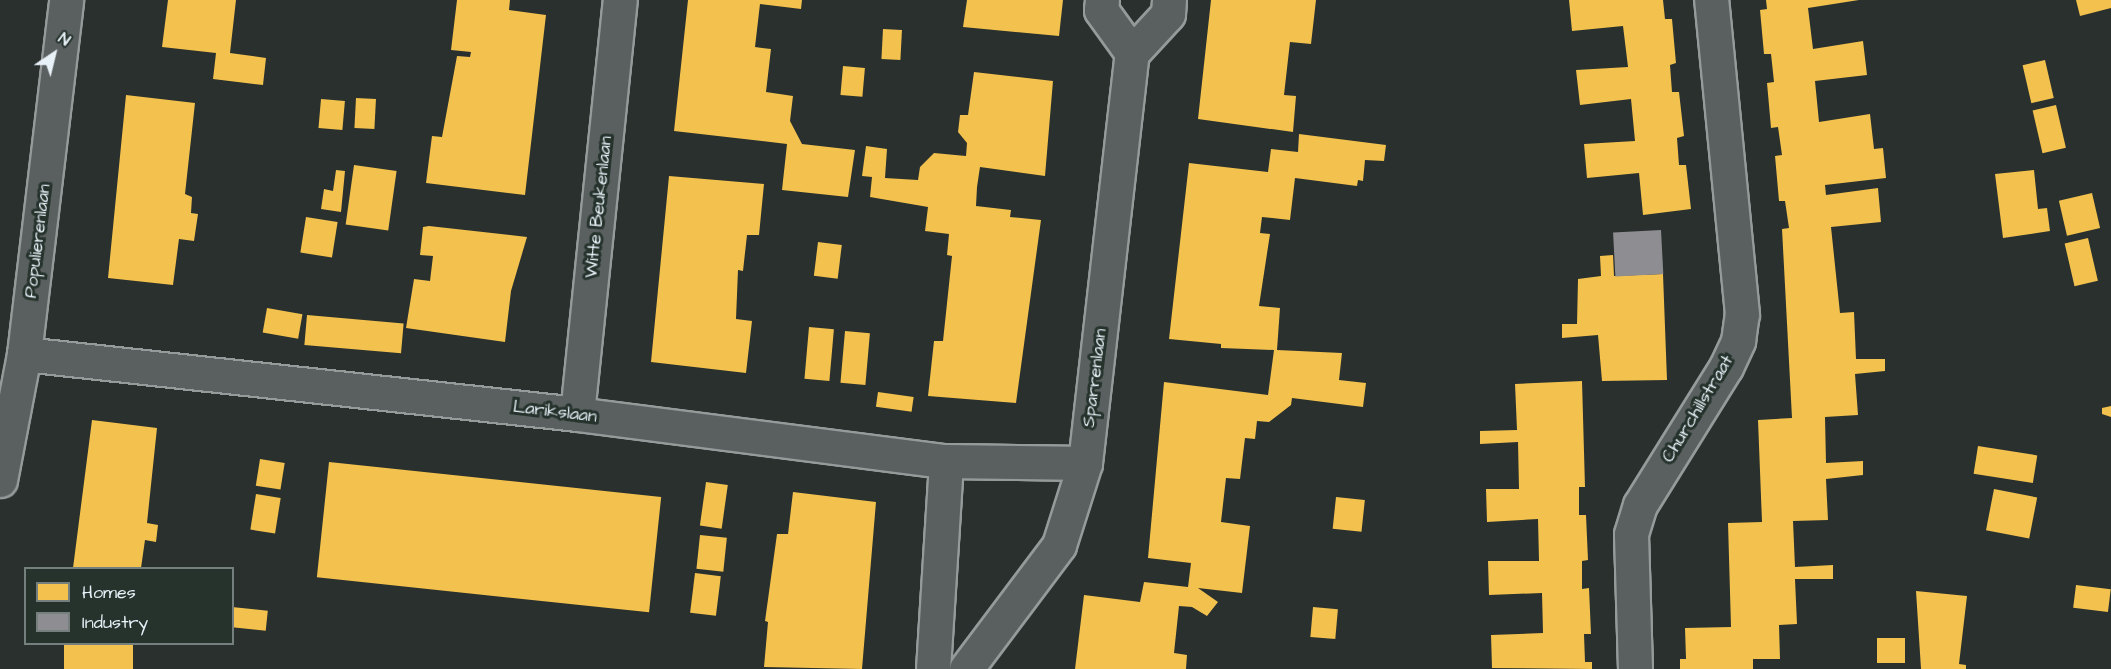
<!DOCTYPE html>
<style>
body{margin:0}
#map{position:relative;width:2111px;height:669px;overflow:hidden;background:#29302d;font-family:"Architects Daughter",sans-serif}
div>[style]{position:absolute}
.homes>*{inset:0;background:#f2c14e;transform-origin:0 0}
.industry>*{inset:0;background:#8d8d92;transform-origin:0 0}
.roads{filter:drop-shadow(2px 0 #959a9a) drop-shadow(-2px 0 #959a9a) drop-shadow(0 2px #959a9a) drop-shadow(0 -2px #959a9a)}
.minor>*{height:33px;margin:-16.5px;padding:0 16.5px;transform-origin:16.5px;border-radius:16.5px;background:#5a6060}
span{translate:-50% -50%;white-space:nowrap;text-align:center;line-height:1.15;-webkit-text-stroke:6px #26332d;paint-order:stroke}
.street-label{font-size:18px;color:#e8f1f8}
.legend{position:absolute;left:24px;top:567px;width:210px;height:78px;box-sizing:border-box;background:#26332d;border:2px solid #747f7e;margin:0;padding:8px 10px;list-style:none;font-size:18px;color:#e8f1f8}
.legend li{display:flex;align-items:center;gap:12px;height:30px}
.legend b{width:30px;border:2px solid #747f7e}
.north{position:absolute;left:24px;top:24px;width:60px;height:60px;-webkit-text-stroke:4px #26332d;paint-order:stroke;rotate:35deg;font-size:16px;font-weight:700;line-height:24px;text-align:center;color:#e8f1f8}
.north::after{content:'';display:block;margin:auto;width:21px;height:27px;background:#e8f1f8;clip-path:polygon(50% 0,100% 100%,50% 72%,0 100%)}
</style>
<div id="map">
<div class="homes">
<i style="clip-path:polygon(168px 0,236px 0,230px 53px,266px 58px,263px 85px,213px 79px,216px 53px,162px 47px)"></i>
<i style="clip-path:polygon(457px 0,510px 0,509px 10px,546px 15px,525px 195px,426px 183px,432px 136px,442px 137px,457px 56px,470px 57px,471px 52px,451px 50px)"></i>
<i style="clip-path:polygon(688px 0,802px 0,801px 9px,760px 4px,755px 47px,771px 49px,766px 92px,793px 96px,790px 121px,802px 144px,855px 150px,848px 197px,782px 190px,787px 144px,674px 131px)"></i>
<i style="clip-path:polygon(967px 0,1063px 0,1059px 36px,963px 27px)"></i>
<i style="clip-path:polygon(1211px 0,1316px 0,1311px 44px,1290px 42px,1284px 95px,1296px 96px,1293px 132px,1198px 119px)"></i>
<i style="clip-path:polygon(1569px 0,1663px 0,1665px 19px,1672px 19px,1676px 63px,1670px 65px,1672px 92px,1679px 92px,1684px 136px,1677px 138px,1679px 165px,1686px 165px,1691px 209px,1643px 215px,1639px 173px,1587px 178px,1584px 144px,1635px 141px,1631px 99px,1580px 105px,1576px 70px,1628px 67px,1623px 26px,1572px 31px)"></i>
<i style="clip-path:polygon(1766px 0,1859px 0,1808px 8px,1813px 49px,1863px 41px,1867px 75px,1815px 81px,1819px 122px,1870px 114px,1874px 149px,1883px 148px,1886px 178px,1825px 185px,1826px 195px,1878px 188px,1881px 222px,1831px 227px,1840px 313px,1854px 312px,1856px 359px,1885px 359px,1885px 371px,1855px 374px,1858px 415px,1825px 417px,1826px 463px,1863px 461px,1863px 475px,1826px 479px,1828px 520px,1793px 521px,1795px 567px,1833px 565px,1833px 579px,1795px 579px,1797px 624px,1779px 625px,1780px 659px,1753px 659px,1753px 669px,1680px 669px,1680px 659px,1686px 659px,1685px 628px,1731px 627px,1728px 523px,1762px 522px,1758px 420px,1792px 418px,1782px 229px,1789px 228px,1785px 201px,1779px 201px,1775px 156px,1782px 155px,1778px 127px,1771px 128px,1767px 83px,1774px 82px,1771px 54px,1764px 54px,1760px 10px,1767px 9px)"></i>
<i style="clip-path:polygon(2076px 0,2111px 0,2111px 8px,2080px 16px)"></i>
<i style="left:883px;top:29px;width:19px;height:30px;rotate:3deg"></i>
<i style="left:2045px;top:60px;width:39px;height:23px;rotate:77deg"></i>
<i style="left:843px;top:66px;width:22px;height:29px;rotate:5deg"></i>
<i style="clip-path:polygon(974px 72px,1053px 81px,1045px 176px,980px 167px,977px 187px,976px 206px,1011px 210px,1010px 217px,1041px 220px,1016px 403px,928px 396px,934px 341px,943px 341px,952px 256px,947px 255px,949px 234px,925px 231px,928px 207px,870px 197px,872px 177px,862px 176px,866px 146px,887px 149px,885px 178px,918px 180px,920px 167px,934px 153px,966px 156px,967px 143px,958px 132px,960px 115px,968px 115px)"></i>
<i style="clip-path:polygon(126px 95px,195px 103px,185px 194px,192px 197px,191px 213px,198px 214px,194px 241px,179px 239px,173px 285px,108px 278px)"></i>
<i style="left:356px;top:98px;width:20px;height:30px;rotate:3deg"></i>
<i style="left:321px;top:99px;width:24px;height:29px;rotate:5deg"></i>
<i style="left:2056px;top:105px;width:44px;height:24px;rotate:77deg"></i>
<i style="clip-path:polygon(1299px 134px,1386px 145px,1384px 161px,1365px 160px,1363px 181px,1358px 180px,1357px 186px,1295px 178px,1290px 220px,1262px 217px,1260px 233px,1270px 234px,1259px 306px,1280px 308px,1277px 350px,1342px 353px,1339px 380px,1366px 383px,1363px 407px,1292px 398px,1291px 405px,1269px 422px,1257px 421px,1255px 439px,1245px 438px,1240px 479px,1226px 478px,1221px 522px,1250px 526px,1242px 593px,1198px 588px,1218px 602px,1207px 616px,1192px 607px,1179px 606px,1174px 653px,1187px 655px,1186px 669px,1075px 669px,1084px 595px,1140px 602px,1144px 582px,1188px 587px,1191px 563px,1148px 558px,1164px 382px,1268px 395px,1274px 350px,1221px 348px,1221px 344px,1169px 339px,1189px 163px,1268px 172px,1271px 149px,1298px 152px)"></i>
<i style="left:354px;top:165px;width:43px;height:60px;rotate:8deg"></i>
<i style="clip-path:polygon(336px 170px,345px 171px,341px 212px,321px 209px,324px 189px,333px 191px)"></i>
<i style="clip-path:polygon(2034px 170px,2038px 209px,2047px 208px,2050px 231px,2003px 238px,1995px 174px)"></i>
<i style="clip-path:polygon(669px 176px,764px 184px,759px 235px,747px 235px,743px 271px,738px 270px,736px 319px,752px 321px,746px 373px,651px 362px)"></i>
<i style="left:2092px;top:193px;width:36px;height:34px;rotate:77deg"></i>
<i style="left:306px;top:217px;width:32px;height:36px;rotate:9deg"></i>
<i style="clip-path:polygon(429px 226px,527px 237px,511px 291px,505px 342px,406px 328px,414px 279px,430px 281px,433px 256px,420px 255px,423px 227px)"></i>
<i style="left:2088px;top:238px;width:44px;height:24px;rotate:77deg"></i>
<i style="left:818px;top:242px;width:24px;height:34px;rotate:7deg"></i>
<i style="clip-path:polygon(1613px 255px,1614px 276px,1663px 274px,1667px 380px,1602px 381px,1598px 335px,1562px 338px,1562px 324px,1577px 324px,1578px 279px,1601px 276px,1600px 256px)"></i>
<i style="left:267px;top:308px;width:36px;height:25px;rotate:10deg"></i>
<i style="left:307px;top:315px;width:97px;height:30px;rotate:5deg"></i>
<i style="left:809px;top:327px;width:25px;height:52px;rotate:5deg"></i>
<i style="left:845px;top:331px;width:25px;height:52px;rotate:5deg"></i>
<i style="clip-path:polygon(1582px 381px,1585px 487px,1579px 487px,1579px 515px,1586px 515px,1588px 560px,1582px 561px,1582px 589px,1589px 588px,1591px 634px,1584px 634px,1585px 662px,1592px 662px,1592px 669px,1492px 668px,1491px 635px,1543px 633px,1542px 593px,1489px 595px,1488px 561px,1539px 561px,1538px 519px,1487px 522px,1486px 489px,1519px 489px,1518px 442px,1480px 444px,1480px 431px,1517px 430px,1515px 384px)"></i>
<i style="left:878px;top:392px;width:36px;height:15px;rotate:8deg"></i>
<i style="clip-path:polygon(2111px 406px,2111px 417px,2102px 414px,2102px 408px)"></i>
<i style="clip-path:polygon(92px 420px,157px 428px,147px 523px,158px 525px,156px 542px,145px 540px,141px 568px,73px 568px)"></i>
<i style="left:1978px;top:446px;width:60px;height:28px;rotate:9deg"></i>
<i style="left:260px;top:459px;width:25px;height:27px;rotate:9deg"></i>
<i style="left:329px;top:462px;width:334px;height:116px;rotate:6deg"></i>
<i style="left:706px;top:482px;width:22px;height:44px;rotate:8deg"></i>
<i style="left:1994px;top:489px;width:44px;height:42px;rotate:11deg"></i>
<i style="clip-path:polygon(793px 492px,876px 502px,862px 669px,764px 667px,768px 622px,765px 621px,777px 534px,788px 534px)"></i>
<i style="left:256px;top:494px;width:25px;height:36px;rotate:9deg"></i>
<i style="left:1336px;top:497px;width:29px;height:32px;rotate:6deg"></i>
<i style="left:700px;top:535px;width:27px;height:34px;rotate:6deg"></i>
<i style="left:695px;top:573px;width:26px;height:40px;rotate:7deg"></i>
<i style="left:2076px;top:585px;width:35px;height:23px;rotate:7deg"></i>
<i style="clip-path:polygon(1916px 591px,1967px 596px,1959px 664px,1966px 665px,1966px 669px,1921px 669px)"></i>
<i style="left:232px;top:607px;width:36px;height:20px;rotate:6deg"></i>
<i style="left:1313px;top:607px;width:25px;height:30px;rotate:5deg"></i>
<i style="left:1905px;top:638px;width:25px;height:28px;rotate:90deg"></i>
<i style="left:64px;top:644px;width:69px;height:25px"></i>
</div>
<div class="industry">
<i style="left:1661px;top:230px;width:44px;height:48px;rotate:87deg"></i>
</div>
<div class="roads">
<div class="minor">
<i style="left:1102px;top:0;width:10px;rotate:96deg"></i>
<i style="left:1101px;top:10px;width:53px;rotate:54.2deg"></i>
<i style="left:24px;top:354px;width:556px;rotate:6.19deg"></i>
<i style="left:577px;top:414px;width:372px;rotate:7.3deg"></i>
<i style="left:946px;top:461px;width:139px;rotate:0.8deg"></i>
<i style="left:577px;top:414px;width:416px;rotate:-84.1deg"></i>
<i style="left:0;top:480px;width:128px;rotate:-79.2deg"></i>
<i style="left:24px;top:354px;width:356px;rotate:-83.2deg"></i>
<i style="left:933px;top:669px;width:208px;rotate:-86.4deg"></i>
<i style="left:966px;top:669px;width:155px;rotate:-53.1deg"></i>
<i style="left:1059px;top:545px;width:86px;rotate:-72.4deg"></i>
<i style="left:1085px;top:463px;width:413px;rotate:-83.5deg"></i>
<i style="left:1132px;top:53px;width:53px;rotate:-47.3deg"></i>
<i style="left:1168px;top:14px;width:14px;rotate:-86deg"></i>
<i style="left:1635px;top:669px;width:135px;rotate:-91.7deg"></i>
<i style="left:1631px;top:534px;width:30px;rotate:-73deg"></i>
<i style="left:1640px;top:505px;width:163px;rotate:-58.1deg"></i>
<i style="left:1726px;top:367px;width:29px;rotate:-65deg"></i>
<i style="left:1738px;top:341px;width:27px;rotate:-82deg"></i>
<i style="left:1742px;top:314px;width:316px;rotate:-95.6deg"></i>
</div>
</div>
<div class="street-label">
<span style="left:599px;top:207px;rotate:-84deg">Witte Beukenlaan</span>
<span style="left:38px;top:241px;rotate:-83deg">Populierenlaan</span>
<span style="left:1095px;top:378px;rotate:-83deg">Sparrenlaan</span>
<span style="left:1698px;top:409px;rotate:-59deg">Churchillstraat</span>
<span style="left:555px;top:412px;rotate:7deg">Larikslaan</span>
</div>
<ul class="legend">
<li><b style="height:16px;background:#f2c14e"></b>Homes</li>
<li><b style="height:16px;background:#8d8d92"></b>Industry</li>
</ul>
<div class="north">N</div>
</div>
